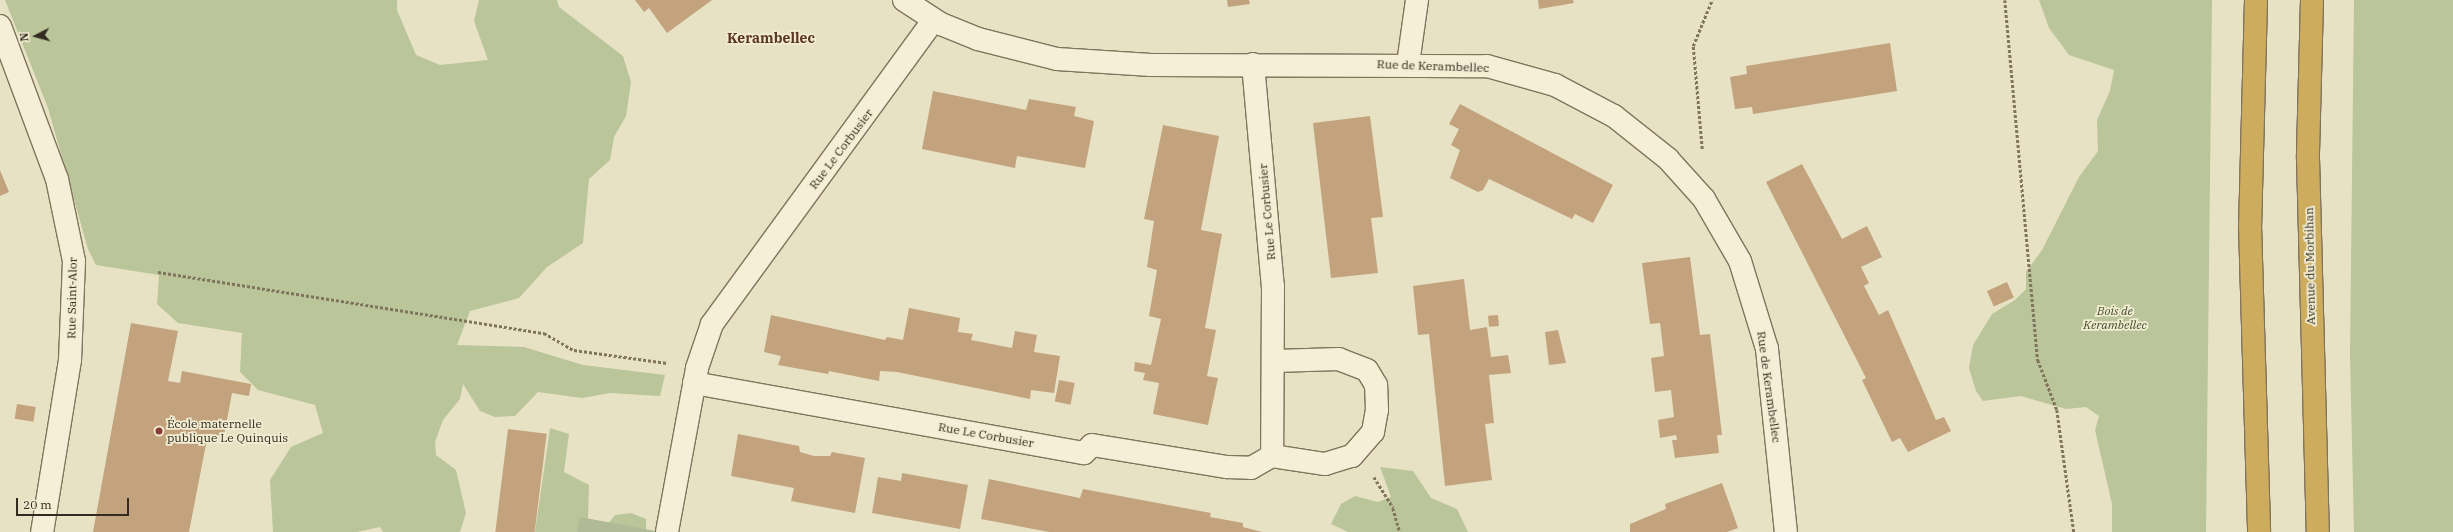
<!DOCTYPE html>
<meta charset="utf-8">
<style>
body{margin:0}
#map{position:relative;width:2453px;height:532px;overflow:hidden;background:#e8e2c4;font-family:"IBM Plex Serif",serif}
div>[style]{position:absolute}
.green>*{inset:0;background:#bac599}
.cemetery>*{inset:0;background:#b1ba97}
.building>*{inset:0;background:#c2a37e;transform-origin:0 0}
.path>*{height:2.5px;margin-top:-1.25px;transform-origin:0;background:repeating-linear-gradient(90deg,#80745c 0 3px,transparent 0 5px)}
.roads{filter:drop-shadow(1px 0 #80745c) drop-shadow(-1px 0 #80745c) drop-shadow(0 1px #80745c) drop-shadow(0 -1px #80745c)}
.minor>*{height:22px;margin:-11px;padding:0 11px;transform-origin:11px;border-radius:11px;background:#f4efd6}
.highway>*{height:22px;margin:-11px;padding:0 11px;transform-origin:11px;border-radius:11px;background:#ceac5e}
.dots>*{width:11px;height:11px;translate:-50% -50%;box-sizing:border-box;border:2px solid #f1ecd2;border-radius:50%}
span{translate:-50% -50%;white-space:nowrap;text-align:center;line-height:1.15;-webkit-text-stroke:3.5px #f1ecd2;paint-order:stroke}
.street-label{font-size:12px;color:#322b1f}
.park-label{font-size:12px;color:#3e4c28;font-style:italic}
.poi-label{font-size:12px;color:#322b1f}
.left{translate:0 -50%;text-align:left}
.quarter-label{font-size:14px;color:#5a3623;font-weight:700}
.north{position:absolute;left:16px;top:16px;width:40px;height:40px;-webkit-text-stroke:3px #f1ecd2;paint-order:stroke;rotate:264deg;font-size:11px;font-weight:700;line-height:16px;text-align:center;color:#322b1f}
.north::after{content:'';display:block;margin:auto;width:14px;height:18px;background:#322b1f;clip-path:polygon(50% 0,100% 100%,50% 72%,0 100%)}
.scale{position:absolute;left:16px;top:498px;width:113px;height:18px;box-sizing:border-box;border:2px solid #322b1f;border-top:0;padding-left:5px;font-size:12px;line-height:14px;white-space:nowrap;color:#322b1f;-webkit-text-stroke:3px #f1ecd2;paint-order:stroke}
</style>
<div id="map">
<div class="green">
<i style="clip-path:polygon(5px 0,397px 0,397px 10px,416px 55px,440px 65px,488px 60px,474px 21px,479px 0,557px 0,559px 7px,623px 56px,631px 82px,626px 116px,614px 137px,610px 160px,589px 179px,583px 243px,547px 267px,519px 298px,470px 311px,457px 345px,524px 347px,583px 365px,665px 375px,660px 396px,610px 393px,582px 398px,538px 392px,515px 416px,495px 417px,480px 411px,463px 384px,460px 399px,443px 420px,435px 442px,436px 455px,456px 470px,466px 513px,460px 532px,383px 532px,380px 527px,357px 532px,273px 532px,270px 480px,291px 447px,323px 433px,315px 405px,258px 390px,240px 372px,242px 333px,178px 323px,157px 304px,159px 275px,96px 265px,88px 249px,48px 108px)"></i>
<i style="clip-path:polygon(2039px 0,2212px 0,2206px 532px,2112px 532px,2112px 504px,2095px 430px,2099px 416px,2086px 407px,2066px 409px,2021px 396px,1983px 401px,1976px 391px,1969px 368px,1973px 345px,1992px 314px,2015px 300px,2026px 289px,2026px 272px,2042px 250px,2079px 177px,2098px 151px,2097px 120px,2110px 91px,2114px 70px,2069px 55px,2049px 28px)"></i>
<i style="clip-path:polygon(2354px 0,2453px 0,2453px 532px,2354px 532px,2350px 356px)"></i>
<i style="clip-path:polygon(550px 428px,569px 434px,564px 472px,589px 485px,588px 519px,604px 529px,615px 515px,631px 513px,646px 519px,646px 532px,535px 532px)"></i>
<i style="clip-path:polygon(1380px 467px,1413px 471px,1431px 498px,1457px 509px,1468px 532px,1348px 532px,1331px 524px,1341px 504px,1355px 496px,1378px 502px,1391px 497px)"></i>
</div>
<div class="cemetery">
<i style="clip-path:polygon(580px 517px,661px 532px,577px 532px)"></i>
</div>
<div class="building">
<i style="clip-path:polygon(635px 0,712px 0,667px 33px,649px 8px,644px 12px)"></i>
<i style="clip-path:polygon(1227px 0,1249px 0,1250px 4px,1228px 7px)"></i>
<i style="clip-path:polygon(1538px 0,1573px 0,1574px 3px,1539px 9px)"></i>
<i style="clip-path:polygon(1890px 43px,1897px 91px,1753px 114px,1752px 107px,1735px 109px,1730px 77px,1747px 74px,1746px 66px)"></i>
<i style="clip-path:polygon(933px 91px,1026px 110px,1029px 99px,1076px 107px,1074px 116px,1094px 121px,1085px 168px,1017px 156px,1015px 168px,922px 149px)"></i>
<i style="clip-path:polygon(1460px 104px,1613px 185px,1593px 223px,1575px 214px,1572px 219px,1489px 179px,1483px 190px,1478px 192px,1450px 178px,1460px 150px,1451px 145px,1459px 129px,1449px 124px)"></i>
<i style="clip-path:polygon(1370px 116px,1383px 217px,1371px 218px,1378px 273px,1331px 278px,1313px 123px)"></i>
<i style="clip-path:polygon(1163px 125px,1219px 136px,1201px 230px,1222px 234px,1205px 328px,1216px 330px,1207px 376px,1218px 378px,1208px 425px,1153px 414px,1159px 383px,1143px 380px,1145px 373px,1134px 371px,1135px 362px,1151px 365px,1161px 319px,1149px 316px,1157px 270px,1147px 267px,1154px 221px,1144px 219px)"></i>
<i style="clip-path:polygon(1802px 164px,1842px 239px,1867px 226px,1882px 257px,1861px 267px,1869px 283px,1864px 286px,1879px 315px,1888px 310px,1936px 420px,1944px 417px,1951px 431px,1908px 452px,1900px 438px,1892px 442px,1862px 380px,1866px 378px,1766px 182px)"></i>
<i style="clip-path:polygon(0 170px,9px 192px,0 196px)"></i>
<i style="clip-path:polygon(1690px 257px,1700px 335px,1710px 334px,1722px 435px,1717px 435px,1719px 453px,1675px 458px,1672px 440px,1677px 440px,1676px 435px,1660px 438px,1658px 420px,1674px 417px,1671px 390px,1655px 392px,1651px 358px,1664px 356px,1660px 323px,1650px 324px,1642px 263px)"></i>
<i style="clip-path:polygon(1464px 279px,1470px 330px,1487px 327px,1491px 357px,1508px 355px,1511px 373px,1489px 375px,1494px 423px,1485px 424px,1492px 480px,1445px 486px,1429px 334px,1418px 335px,1413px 286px)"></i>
<i style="left:2007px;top:282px;width:17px;height:22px;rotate:66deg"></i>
<i style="clip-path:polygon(909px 308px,960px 318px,958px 332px,973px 334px,971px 340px,1012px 348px,1015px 331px,1037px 335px,1034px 352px,1060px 356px,1054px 393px,1031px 390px,1030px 399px,897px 372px,880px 371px,879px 381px,829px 371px,828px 374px,778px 365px,781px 356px,764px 352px,771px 315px,885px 340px,887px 337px,903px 340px)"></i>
<i style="left:1498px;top:315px;width:11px;height:10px;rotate:85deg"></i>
<i style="clip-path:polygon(131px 323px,178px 331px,168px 381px,180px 383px,182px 371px,251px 384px,249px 396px,232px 393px,224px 436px,208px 434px,189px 532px,93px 532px)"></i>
<i style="clip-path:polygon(1558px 330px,1566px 363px,1549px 365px,1545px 332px)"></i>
<i style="left:1059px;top:380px;width:16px;height:22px;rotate:11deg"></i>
<i style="left:17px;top:404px;width:19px;height:15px;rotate:9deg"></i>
<i style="left:508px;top:429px;width:39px;height:104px;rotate:7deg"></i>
<i style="clip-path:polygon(738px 434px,799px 446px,800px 452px,814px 456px,830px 456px,832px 452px,865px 458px,855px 513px,791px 501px,794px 488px,731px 476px)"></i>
<i style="clip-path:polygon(902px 473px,968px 485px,960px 529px,872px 513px,878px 477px,901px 481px)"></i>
<i style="clip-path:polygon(989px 479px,1080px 498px,1083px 489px,1211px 513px,1210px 517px,1243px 523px,1243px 527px,1262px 532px,1049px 532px,981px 519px)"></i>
<i style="clip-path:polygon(1722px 483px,1738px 528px,1727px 532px,1630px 532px,1630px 524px,1666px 509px,1665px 504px)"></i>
</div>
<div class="path">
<i style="left:2005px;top:0;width:362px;rotate:84.8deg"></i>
<i style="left:2038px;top:360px;width:53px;rotate:69.2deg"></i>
<i style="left:2057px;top:410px;width:123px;rotate:82.1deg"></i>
<i style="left:1702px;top:149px;width:103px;rotate:-95deg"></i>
<i style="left:1693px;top:46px;width:50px;rotate:-67.6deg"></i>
<i style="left:158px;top:272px;width:391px;rotate:9deg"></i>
<i style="left:544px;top:333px;width:34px;rotate:30deg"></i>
<i style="left:574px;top:350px;width:94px;rotate:8deg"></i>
<i style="left:1374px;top:477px;width:36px;rotate:58deg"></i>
<i style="left:1393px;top:508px;width:25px;rotate:74deg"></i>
</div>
<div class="roads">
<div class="minor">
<i style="left:904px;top:0;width:44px;rotate:33deg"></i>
<i style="left:941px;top:24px;width:40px;rotate:22deg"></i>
<i style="left:978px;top:39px;width:81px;rotate:14.2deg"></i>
<i style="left:1057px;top:59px;width:94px;rotate:3.7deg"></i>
<i style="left:1151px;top:65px;width:336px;rotate:0.2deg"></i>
<i style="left:1487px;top:66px;width:71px;rotate:15.6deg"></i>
<i style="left:1555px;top:85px;width:67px;rotate:27.7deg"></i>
<i style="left:1614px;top:116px;width:69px;rotate:38.5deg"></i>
<i style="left:1668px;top:159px;width:54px;rotate:48deg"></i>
<i style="left:1704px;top:199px;width:72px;rotate:59.9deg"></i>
<i style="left:1740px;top:261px;width:92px;rotate:72.9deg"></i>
<i style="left:1767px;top:349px;width:184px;rotate:84.1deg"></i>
<i style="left:0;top:26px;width:163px;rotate:69.6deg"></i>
<i style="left:57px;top:179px;width:84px;rotate:78.3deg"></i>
<i style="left:74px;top:261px;width:99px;rotate:92.3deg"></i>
<i style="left:70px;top:360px;width:174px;rotate:99.2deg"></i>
<i style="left:1253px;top:64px;width:223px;rotate:84.9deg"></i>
<i style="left:1273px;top:286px;width:170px;rotate:90.3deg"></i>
<i style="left:1272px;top:456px;width:54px;rotate:8.6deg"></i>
<i style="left:1325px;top:464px;width:28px;rotate:-17deg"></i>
<i style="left:1352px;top:456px;width:32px;rotate:-49deg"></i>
<i style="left:1373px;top:432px;width:22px;rotate:-80deg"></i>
<i style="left:1377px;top:410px;width:25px;rotate:-92deg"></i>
<i style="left:1376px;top:385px;width:17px;rotate:-121deg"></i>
<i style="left:1367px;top:370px;width:30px;rotate:-159deg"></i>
<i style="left:1339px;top:359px;width:64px;rotate:178.2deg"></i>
<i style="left:1408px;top:64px;width:65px;rotate:-82deg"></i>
<i style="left:694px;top:383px;width:396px;rotate:10.2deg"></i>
<i style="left:1084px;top:453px;width:11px;rotate:-45deg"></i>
<i style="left:1092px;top:445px;width:137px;rotate:9.3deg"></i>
<i style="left:1227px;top:467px;width:24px;rotate:2deg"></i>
<i style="left:1251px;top:468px;width:24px;rotate:-30deg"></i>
<i style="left:667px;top:532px;width:167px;rotate:-79.6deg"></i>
<i style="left:697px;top:368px;width:46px;rotate:-71.2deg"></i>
<i style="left:712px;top:324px;width:376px;rotate:-53.9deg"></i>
</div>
<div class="highway">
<i style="left:2256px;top:0;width:225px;rotate:91.5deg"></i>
<i style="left:2250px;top:225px;width:307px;rotate:88.3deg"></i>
<i style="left:2312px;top:0;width:158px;rotate:91.5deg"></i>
<i style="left:2308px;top:158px;width:374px;rotate:88.5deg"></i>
</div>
</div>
<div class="dots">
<i style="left:159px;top:431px;background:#883e34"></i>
</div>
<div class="street-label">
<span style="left:1433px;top:66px;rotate:2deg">Rue de Kerambellec</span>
<span style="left:841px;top:149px;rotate:-53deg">Rue Le Corbusier</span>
<span style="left:1267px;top:212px;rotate:-95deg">Rue Le Corbusier</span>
<span style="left:2310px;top:266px;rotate:-91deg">Avenue du Morbihan</span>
<span style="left:72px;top:298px;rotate:-89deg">Rue Saint-Alor</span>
<span style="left:1769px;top:387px;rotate:82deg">Rue de Kerambellec</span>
<span style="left:986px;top:435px;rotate:10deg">Rue Le Corbusier</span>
</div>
<div class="park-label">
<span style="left:2115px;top:318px">Bois de<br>Kerambellec</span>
</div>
<div class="poi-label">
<span class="left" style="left:167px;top:431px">École maternelle<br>publique Le Quinquis</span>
</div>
<div class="quarter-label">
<span style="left:771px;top:38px">Kerambellec</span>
</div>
<div class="north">N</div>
<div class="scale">20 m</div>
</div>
